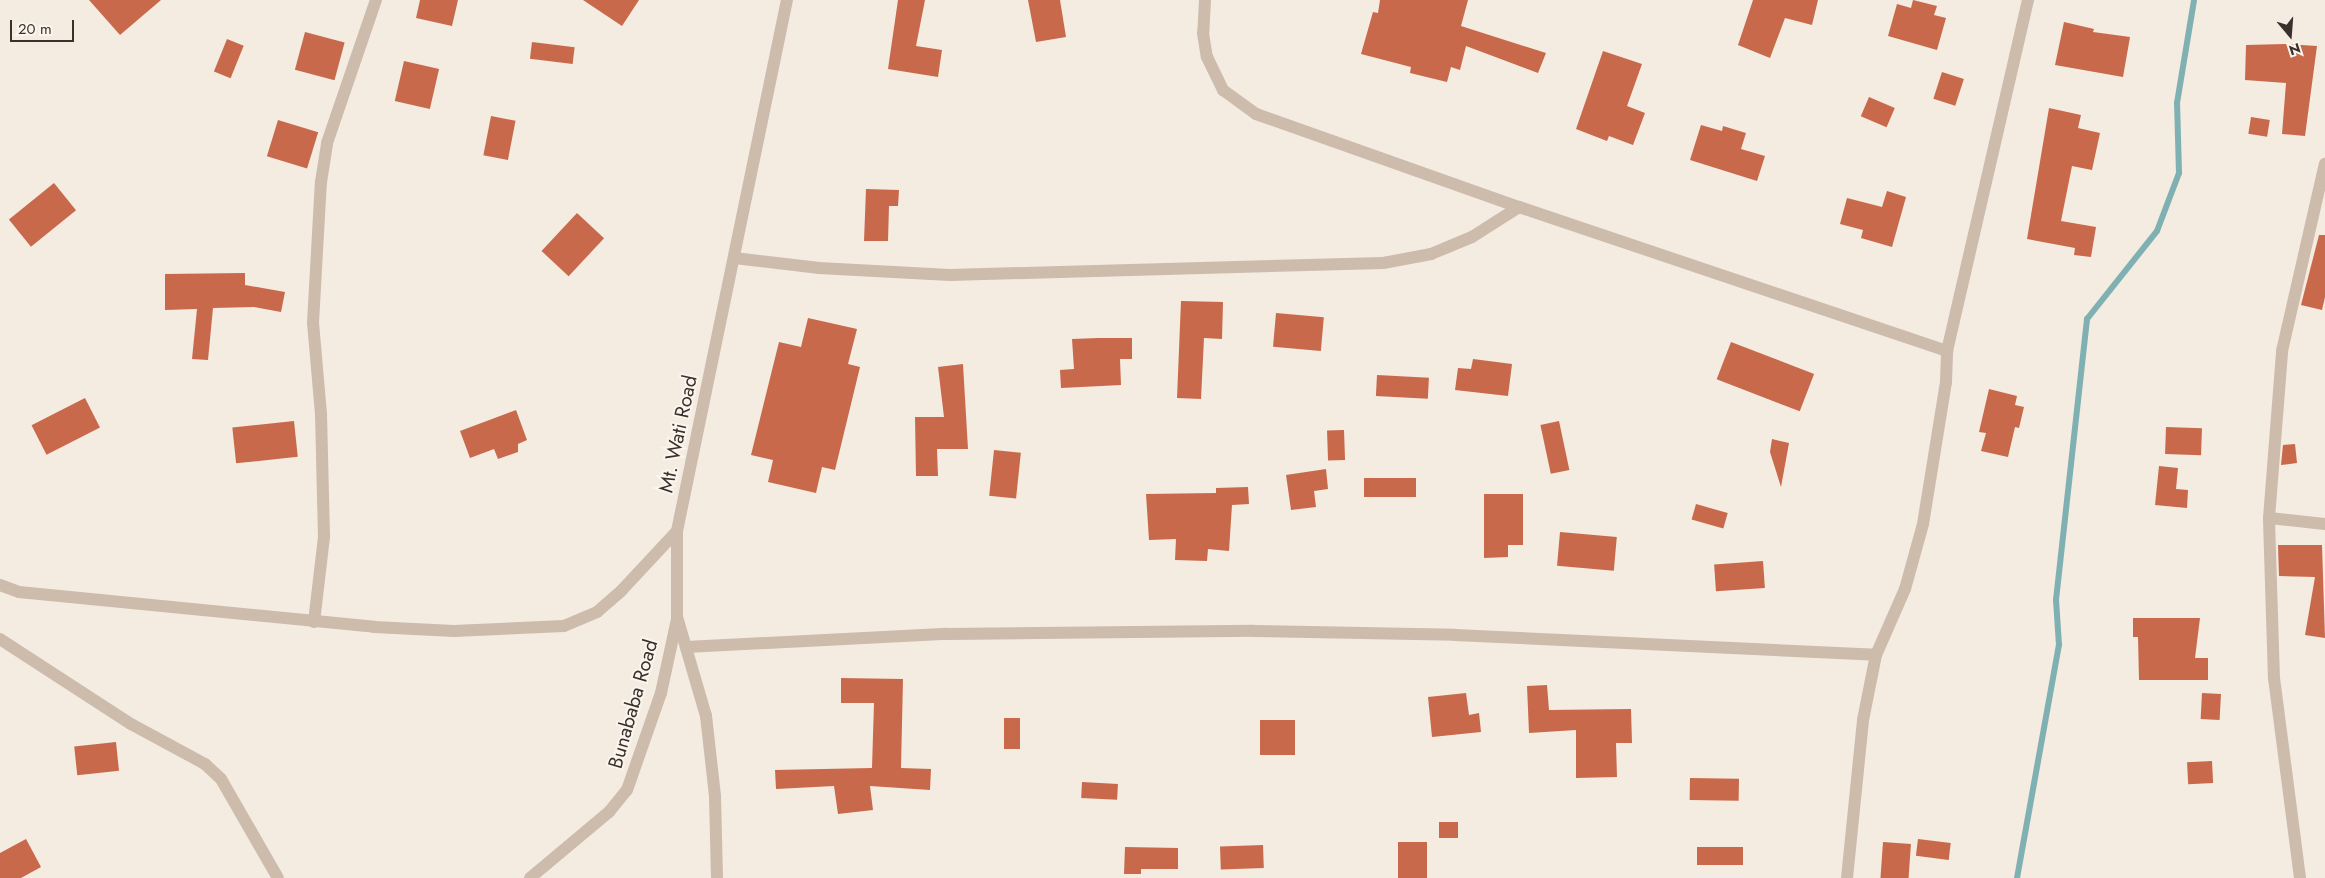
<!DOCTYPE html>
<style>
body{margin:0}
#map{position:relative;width:2325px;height:878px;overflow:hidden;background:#f4ebe1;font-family:Jost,sans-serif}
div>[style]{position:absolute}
.stream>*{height:6px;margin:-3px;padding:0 3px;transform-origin:3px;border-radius:3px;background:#7fb0b2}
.building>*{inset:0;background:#c8694b;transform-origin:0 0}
.street>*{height:12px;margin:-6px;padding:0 6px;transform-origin:6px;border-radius:6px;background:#cdbbac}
span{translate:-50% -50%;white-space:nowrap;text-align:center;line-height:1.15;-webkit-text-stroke:4px #fbf5ee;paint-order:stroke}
.street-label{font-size:20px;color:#3b302b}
.north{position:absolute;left:2265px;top:10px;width:50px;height:50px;-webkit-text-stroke:4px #fbf5ee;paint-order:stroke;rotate:162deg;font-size:14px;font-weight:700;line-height:20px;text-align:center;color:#3b302b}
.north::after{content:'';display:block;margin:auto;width:18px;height:22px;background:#3b302b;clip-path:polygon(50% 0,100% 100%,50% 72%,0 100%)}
.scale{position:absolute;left:10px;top:20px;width:64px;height:22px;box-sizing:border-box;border:2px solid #3b302b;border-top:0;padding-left:6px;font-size:15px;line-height:18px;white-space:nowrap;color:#3b302b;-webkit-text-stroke:4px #fbf5ee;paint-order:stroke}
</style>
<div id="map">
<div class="stream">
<i style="left:2017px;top:878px;width:237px;rotate:-79.8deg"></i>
<i style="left:2059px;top:645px;width:45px;rotate:-93.8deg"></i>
<i style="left:2056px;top:600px;width:283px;rotate:-83.7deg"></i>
<i style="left:2087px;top:319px;width:112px;rotate:-51.5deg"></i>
<i style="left:2157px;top:231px;width:62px;rotate:-69.2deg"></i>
<i style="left:2179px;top:173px;width:70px;rotate:-91.6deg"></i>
<i style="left:2177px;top:103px;width:104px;rotate:-80.6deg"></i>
</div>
<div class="building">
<i style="clip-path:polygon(89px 0,161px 0,120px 35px)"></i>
<i style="clip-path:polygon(420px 0,458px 0,452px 26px,416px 18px)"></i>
<i style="clip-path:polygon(583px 0,639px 0,622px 26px)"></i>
<i style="clip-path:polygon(898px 0,925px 0,916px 46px,942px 50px,938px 77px,888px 69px)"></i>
<i style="clip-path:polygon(1028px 0,1060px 0,1066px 37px,1036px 42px)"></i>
<i style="clip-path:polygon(1380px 0,1468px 0,1461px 26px,1546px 53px,1538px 73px,1466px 46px,1460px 70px,1451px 67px,1447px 82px,1410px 73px,1411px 67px,1361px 54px,1373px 12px,1378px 13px)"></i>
<i style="clip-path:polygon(1753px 0,1818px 0,1812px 25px,1785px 18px,1770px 58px,1738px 45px)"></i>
<i style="clip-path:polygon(1913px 0,1937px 6px,1934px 15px,1946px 18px,1937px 50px,1888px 36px,1897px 4px,1911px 8px)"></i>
<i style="clip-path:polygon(2064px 22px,2094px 29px,2093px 32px,2130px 37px,2123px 77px,2055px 65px)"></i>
<i style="left:305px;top:32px;width:41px;height:39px;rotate:15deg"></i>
<i style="left:227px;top:39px;width:18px;height:35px;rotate:22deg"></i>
<i style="left:532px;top:42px;width:43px;height:17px;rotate:7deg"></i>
<i style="clip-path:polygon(2285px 44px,2317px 46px,2305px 136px,2282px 134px,2286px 83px,2245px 80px,2246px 45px)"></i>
<i style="clip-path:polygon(1603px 51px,1642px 64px,1627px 106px,1645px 113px,1633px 145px,1609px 136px,1607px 141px,1576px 129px)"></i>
<i style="left:404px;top:61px;width:36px;height:41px;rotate:13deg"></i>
<i style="left:1942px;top:72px;width:23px;height:28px;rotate:18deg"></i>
<i style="left:1869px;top:97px;width:28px;height:21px;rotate:23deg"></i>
<i style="clip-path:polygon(2049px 108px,2081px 115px,2078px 128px,2100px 133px,2092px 170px,2072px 166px,2061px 221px,2096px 227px,2091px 257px,2074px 255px,2075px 248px,2027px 239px)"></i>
<i style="left:491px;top:116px;width:25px;height:40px;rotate:11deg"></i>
<i style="left:2251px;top:117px;width:19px;height:17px;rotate:9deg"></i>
<i style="left:278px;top:120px;width:42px;height:38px;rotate:17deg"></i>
<i style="clip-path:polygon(1701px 125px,1722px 131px,1723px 126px,1746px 133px,1741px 149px,1765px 156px,1757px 181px,1690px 160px)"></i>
<i style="left:54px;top:183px;width:35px;height:58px;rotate:51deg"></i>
<i style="clip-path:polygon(866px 189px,899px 190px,898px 206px,889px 206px,888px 241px,864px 241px)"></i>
<i style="clip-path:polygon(1887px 191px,1906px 197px,1892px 247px,1861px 238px,1863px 230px,1840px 224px,1847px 198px,1882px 207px)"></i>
<i style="left:577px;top:213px;width:37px;height:52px;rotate:43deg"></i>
<i style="clip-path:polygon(2319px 235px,2325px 235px,2325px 297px,2322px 310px,2301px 305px)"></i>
<i style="clip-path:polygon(245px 273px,245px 285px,285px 292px,281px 312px,254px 307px,213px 308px,208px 360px,192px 359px,197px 309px,165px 310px,165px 274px)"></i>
<i style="clip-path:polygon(1181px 301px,1223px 302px,1222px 339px,1204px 338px,1201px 399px,1177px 398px)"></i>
<i style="left:1276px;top:313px;width:48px;height:34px;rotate:5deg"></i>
<i style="clip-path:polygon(808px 318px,857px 329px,848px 364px,860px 367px,835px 470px,822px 467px,816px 493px,768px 482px,773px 460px,751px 455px,779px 342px,801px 347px)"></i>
<i style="clip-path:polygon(1098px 338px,1132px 338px,1132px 359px,1120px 359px,1121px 385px,1061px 388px,1060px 370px,1074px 369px,1072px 339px)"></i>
<i style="left:1731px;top:342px;width:89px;height:40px;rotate:21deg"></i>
<i style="clip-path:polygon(1473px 359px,1512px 364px,1508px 396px,1455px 390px,1458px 368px,1471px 369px)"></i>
<i style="clip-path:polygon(963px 364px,968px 449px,937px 449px,938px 476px,916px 476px,915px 417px,944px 417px,938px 367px)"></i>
<i style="left:1377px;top:375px;width:52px;height:21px;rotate:3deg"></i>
<i style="clip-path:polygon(1989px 389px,2017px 396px,2015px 405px,2024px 407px,2019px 428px,2015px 427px,2008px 457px,1981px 451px,1986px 433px,1979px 432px)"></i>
<i style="left:85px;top:398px;width:33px;height:60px;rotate:63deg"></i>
<i style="clip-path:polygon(516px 410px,527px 440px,518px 444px,518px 452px,498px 459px,494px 449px,470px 458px,460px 431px)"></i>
<i style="left:294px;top:421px;width:36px;height:62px;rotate:84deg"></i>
<i style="left:1559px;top:421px;width:50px;height:19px;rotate:78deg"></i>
<i style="left:2166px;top:427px;width:36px;height:27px;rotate:2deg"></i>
<i style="left:1344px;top:430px;width:30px;height:17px;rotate:88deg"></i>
<i style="clip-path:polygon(1772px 439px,1789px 443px,1781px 487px,1770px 452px)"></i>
<i style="clip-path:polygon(2295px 444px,2297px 463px,2281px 465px,2283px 445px)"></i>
<i style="left:994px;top:450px;width:27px;height:46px;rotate:6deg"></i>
<i style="clip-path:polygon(2159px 466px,2178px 468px,2176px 489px,2188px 490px,2187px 508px,2155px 505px)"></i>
<i style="clip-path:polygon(1326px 469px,1328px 489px,1314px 491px,1316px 507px,1291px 510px,1286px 475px)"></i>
<i style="left:1364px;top:478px;width:52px;height:19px"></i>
<i style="clip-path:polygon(1248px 487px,1249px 504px,1232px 505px,1229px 551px,1208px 549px,1207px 561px,1175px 560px,1176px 539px,1149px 540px,1146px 494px,1216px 493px,1216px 488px)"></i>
<i style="clip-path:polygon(1484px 494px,1523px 494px,1523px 545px,1508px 545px,1508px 557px,1484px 558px)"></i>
<i style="left:1696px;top:504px;width:33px;height:16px;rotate:16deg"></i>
<i style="left:1560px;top:532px;width:57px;height:34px;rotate:5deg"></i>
<i style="clip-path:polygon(2278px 545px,2322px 545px,2325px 638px,2305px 635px,2315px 577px,2279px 576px)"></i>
<i style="left:1763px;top:561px;width:27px;height:49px;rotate:86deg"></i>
<i style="clip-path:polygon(2133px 618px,2200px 618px,2195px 658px,2208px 658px,2208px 680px,2139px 680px,2138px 637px,2133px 637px)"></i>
<i style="clip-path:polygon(841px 678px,903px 679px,901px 768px,931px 769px,930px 790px,870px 786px,873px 810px,838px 814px,834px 786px,776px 789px,775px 770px,872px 768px,874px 703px,841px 703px)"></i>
<i style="clip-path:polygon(1547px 685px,1549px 710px,1631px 709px,1632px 743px,1616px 743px,1617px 777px,1576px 778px,1576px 730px,1529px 733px,1527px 686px)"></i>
<i style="clip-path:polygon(1466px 693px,1469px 715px,1479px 713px,1481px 732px,1432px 737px,1428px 697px)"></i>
<i style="left:2202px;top:693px;width:19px;height:26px;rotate:3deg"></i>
<i style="left:1004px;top:718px;width:16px;height:31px"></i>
<i style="left:1295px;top:720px;width:35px;height:35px;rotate:90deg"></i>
<i style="left:116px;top:742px;width:29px;height:42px;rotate:84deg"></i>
<i style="left:2212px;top:761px;width:22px;height:25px;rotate:87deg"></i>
<i style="left:1690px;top:778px;width:49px;height:22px;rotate:1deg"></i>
<i style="left:1082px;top:782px;width:36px;height:16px;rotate:3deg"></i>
<i style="left:1439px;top:822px;width:19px;height:16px"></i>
<i style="clip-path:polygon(26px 839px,41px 867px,21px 878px,0 878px,0 853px)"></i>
<i style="left:1918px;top:839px;width:33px;height:17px;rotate:7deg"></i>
<i style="left:1398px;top:842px;width:29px;height:36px"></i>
<i style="left:1883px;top:842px;width:28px;height:36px;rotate:4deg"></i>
<i style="left:1263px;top:845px;width:23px;height:43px;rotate:88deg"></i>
<i style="clip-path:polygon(1125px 847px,1178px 848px,1178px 869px,1141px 869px,1141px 874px,1124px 874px)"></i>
<i style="left:1743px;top:847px;width:18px;height:46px;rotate:90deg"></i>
</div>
<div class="street">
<i style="left:1205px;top:0;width:33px;rotate:93deg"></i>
<i style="left:1203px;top:33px;width:24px;rotate:81deg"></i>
<i style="left:1207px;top:57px;width:37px;rotate:64deg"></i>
<i style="left:1223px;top:90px;width:41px;rotate:36deg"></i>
<i style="left:1256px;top:114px;width:279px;rotate:19.5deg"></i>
<i style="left:1519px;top:207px;width:452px;rotate:18.6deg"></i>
<i style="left:734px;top:258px;width:86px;rotate:6.7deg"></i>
<i style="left:819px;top:268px;width:131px;rotate:3.1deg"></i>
<i style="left:950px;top:275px;width:433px;rotate:-1.6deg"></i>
<i style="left:1383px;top:263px;width:49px;rotate:-10.6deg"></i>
<i style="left:1431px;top:254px;width:44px;rotate:-22.5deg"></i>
<i style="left:1472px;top:237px;width:56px;rotate:-32.6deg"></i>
<i style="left:2269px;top:518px;width:56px;rotate:6.1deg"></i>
<i style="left:0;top:585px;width:20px;rotate:20deg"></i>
<i style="left:19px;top:592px;width:357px;rotate:5.6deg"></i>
<i style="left:374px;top:627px;width:80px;rotate:2.9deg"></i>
<i style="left:454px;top:631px;width:110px;rotate:-2.6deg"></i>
<i style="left:564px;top:626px;width:36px;rotate:-23deg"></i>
<i style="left:597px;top:612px;width:33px;rotate:-41deg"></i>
<i style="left:622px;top:590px;width:81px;rotate:-47deg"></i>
<i style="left:314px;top:622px;width:86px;rotate:-83.3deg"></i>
<i style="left:324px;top:537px;width:123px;rotate:-91.4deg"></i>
<i style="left:321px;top:414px;width:91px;rotate:-95deg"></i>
<i style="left:313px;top:323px;width:141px;rotate:-86.8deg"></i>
<i style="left:321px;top:182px;width:39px;rotate:-81deg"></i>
<i style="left:327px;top:143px;width:151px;rotate:-71.1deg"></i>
<i style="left:0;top:639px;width:156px;rotate:33deg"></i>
<i style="left:131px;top:724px;width:84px;rotate:28.4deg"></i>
<i style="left:205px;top:764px;width:22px;rotate:43deg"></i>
<i style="left:221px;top:779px;width:114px;rotate:60.1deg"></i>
<i style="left:686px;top:647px;width:261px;rotate:-2.9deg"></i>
<i style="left:947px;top:634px;width:307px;rotate:-0.6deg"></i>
<i style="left:1254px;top:631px;width:201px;rotate:1.1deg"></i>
<i style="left:1455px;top:635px;width:421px;rotate:2.7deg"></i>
<i style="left:530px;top:878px;width:103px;rotate:-39.9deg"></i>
<i style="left:609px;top:812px;width:28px;rotate:-51deg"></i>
<i style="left:627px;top:790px;width:103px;rotate:-70.7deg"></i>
<i style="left:661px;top:693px;width:76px;rotate:-77.8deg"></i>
<i style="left:717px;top:878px;width:82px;rotate:-91.4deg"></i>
<i style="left:715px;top:796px;width:81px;rotate:-96.4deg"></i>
<i style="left:706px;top:716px;width:103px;rotate:-106.3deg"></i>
<i style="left:677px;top:617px;width:86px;rotate:-90deg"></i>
<i style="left:677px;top:531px;width:542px;rotate:-78.3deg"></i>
<i style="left:1847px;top:878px;width:159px;rotate:-84.2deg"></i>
<i style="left:1863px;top:720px;width:66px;rotate:-78.7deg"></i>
<i style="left:1876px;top:655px;width:72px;rotate:-66.3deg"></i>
<i style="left:1905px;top:589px;width:67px;rotate:-74.5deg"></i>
<i style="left:1923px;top:524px;width:144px;rotate:-80.8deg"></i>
<i style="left:1946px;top:382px;width:31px;rotate:-88deg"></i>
<i style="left:1947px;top:351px;width:360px;rotate:-77deg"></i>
<i style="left:2300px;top:878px;width:201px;rotate:-97.4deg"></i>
<i style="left:2274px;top:679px;width:161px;rotate:-91.8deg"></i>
<i style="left:2269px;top:518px;width:168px;rotate:-85.5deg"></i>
<i style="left:2282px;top:351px;width:192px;rotate:-77.1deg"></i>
</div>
<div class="street-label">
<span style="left:678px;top:434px;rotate:-78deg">Mt. Wati Road</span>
<span style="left:633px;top:704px;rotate:-74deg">Bunababa Road</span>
</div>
<div class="north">N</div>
<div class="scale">20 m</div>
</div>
